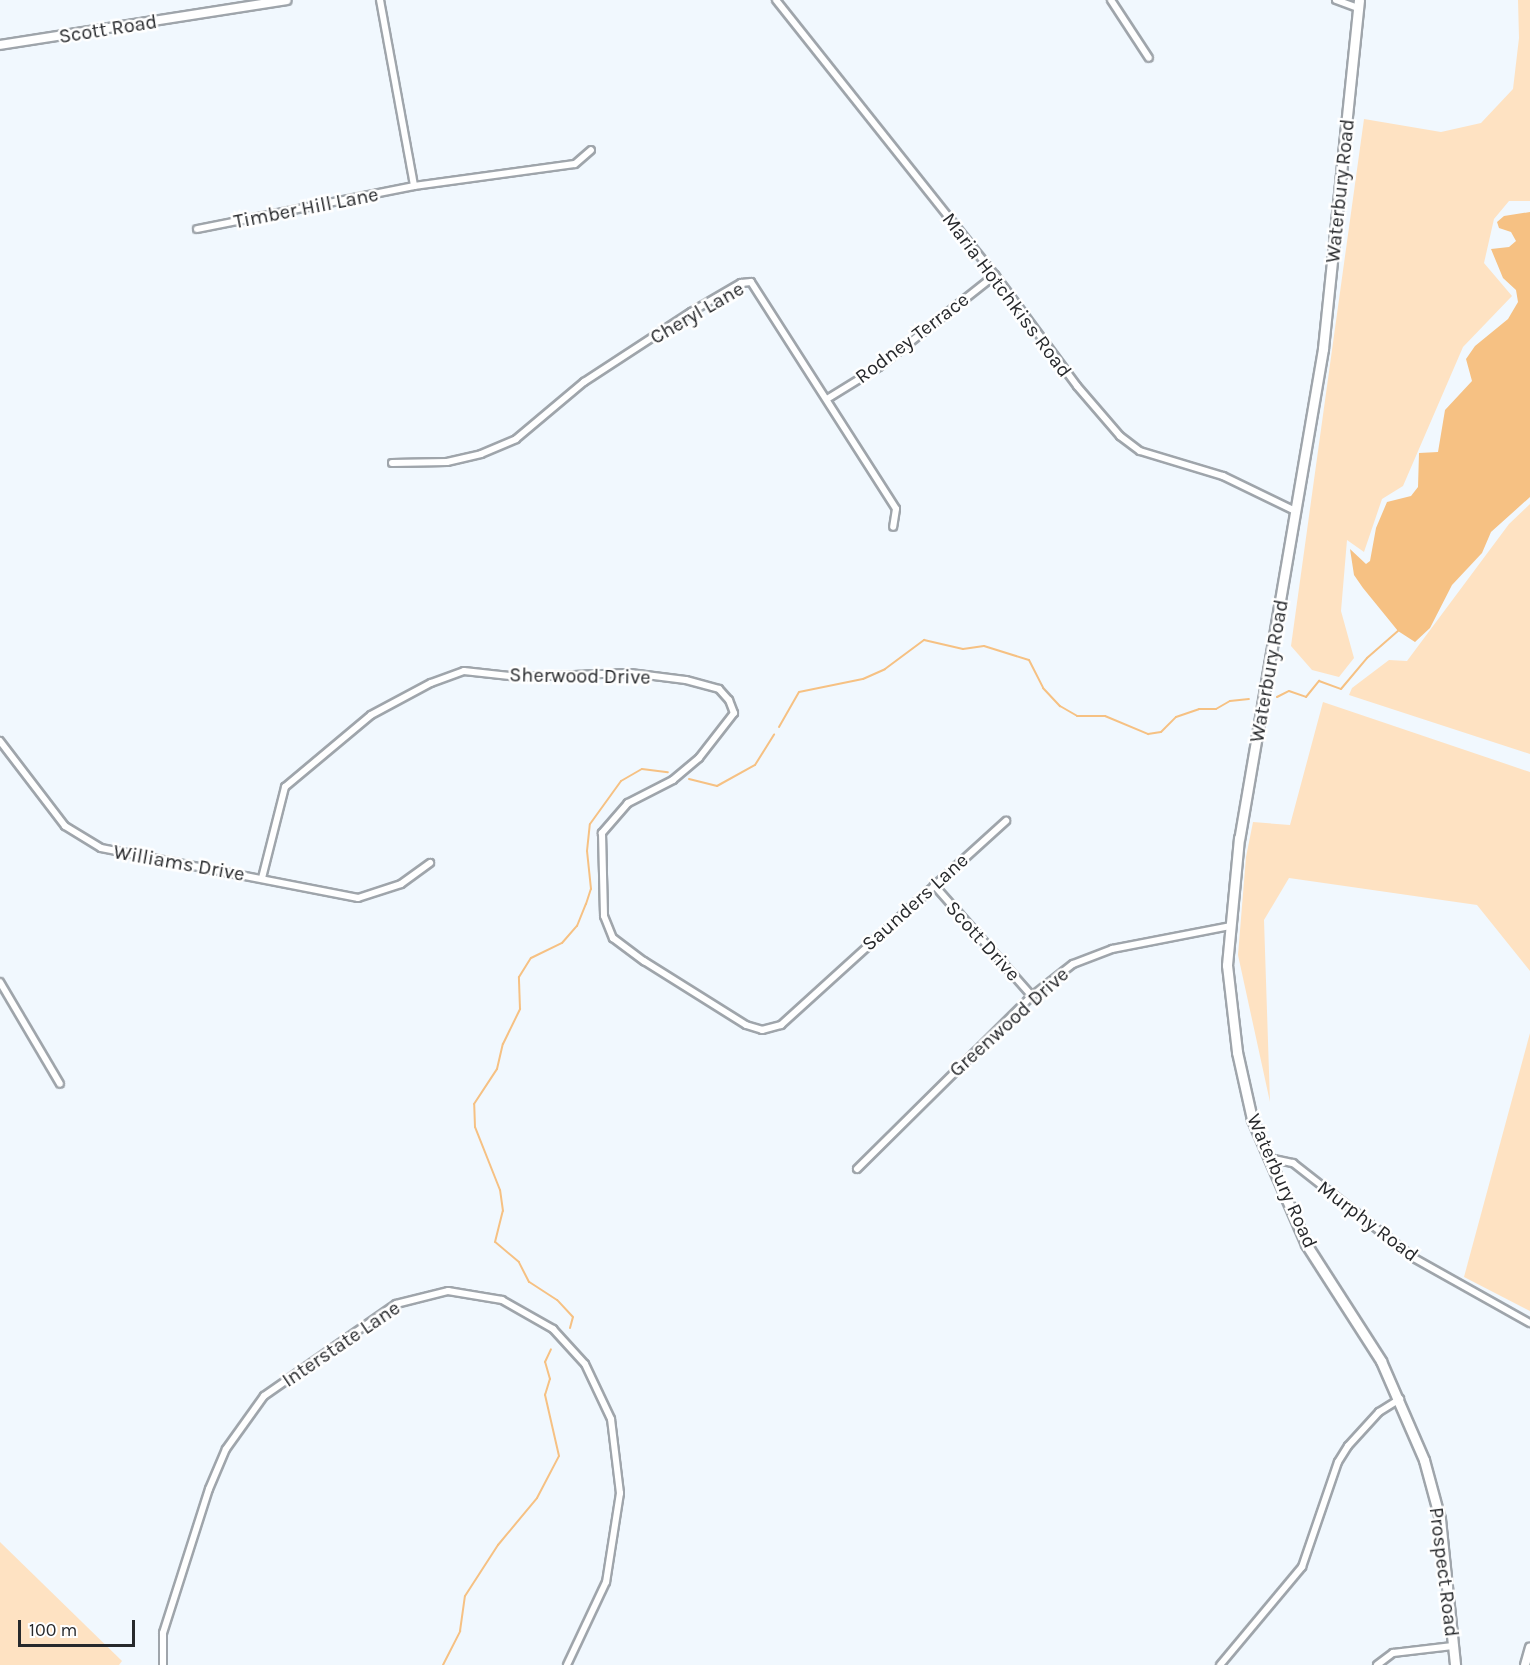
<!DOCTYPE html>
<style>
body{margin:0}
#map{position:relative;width:1530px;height:1665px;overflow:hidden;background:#f1f8fe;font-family:Karla,sans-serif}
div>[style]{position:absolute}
.green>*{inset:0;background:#fee2c2}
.water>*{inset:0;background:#f6c183}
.stream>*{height:2px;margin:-1px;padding:0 1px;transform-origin:1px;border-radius:1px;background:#f6c183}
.roads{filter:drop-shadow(2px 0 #9fa5ab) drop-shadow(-2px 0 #9fa5ab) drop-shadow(0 2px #9fa5ab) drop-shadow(0 -2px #9fa5ab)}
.minor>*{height:6px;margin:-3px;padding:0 3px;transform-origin:3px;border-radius:3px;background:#fff}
.tertiary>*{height:8px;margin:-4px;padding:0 4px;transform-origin:4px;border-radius:4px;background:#fff}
.secondary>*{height:8px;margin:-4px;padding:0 4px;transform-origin:4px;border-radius:4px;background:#fff}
.primary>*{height:9px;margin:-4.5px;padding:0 4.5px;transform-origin:4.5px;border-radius:4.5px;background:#fff}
span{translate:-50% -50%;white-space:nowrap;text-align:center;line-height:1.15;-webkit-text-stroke:5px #fff;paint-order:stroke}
.street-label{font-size:20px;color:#27292c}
.scale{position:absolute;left:18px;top:1620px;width:117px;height:27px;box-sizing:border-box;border:3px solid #27292c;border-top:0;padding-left:8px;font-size:18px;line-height:21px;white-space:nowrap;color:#27292c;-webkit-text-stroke:4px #fff;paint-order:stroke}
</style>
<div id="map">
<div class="green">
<i style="clip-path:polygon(1518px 0,1530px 0,1530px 201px,1509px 201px,1494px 219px,1484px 263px,1512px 296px,1463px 347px,1403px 486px,1382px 499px,1364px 552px,1347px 540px,1341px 611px,1354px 658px,1339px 677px,1312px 670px,1291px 646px,1364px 119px,1441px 132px,1481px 123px,1513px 89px,1519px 38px)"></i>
<i style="clip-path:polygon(1530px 504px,1530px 754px,1349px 695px,1352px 688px,1389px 660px,1407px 661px,1509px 524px)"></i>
<i style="clip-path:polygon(1323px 702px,1530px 772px,1530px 971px,1477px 905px,1289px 878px,1264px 920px,1270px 1102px,1238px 955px,1246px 857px,1253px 822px,1290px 825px)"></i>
<i style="clip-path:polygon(1530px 1033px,1530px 1311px,1464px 1277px)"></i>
<i style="clip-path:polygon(0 1542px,122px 1661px,119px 1665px,0 1665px)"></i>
</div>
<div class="water">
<i style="clip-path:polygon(1530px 212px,1530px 497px,1491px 532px,1482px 553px,1452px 585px,1430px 628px,1415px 642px,1398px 631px,1363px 588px,1354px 575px,1350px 549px,1366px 564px,1370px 561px,1376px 528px,1387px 502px,1411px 496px,1418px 487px,1419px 453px,1438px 452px,1445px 410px,1472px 381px,1466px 359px,1475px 346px,1508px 319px,1518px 302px,1516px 290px,1503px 278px,1491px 249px,1509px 247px,1516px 241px,1511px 232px,1499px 228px,1497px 222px,1504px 216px)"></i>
</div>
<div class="stream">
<i style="left:1277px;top:697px;width:13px;rotate:-27deg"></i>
<i style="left:1289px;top:691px;width:18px;rotate:19deg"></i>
<i style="left:1306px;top:697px;width:21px;rotate:-51deg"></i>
<i style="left:1319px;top:681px;width:23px;rotate:20deg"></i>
<i style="left:1341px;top:689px;width:40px;rotate:-50deg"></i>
<i style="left:1367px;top:658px;width:41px;rotate:-41.1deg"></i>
<i style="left:779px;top:727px;width:40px;rotate:-60.3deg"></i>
<i style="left:799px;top:692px;width:65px;rotate:-11.5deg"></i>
<i style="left:863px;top:679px;width:24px;rotate:-24deg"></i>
<i style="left:885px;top:669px;width:49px;rotate:-36.6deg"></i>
<i style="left:924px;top:640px;width:40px;rotate:13deg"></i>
<i style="left:963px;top:649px;width:21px;rotate:-8deg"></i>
<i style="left:984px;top:646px;width:47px;rotate:17.3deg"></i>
<i style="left:1029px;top:660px;width:31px;rotate:63deg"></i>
<i style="left:1043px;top:688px;width:25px;rotate:47deg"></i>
<i style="left:1060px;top:706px;width:20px;rotate:30deg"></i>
<i style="left:1077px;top:716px;width:28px"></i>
<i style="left:1105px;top:716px;width:47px;rotate:22.7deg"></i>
<i style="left:1148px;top:734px;width:13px;rotate:-9deg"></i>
<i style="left:1161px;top:732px;width:21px;rotate:-45deg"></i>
<i style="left:1176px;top:717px;width:24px;rotate:-19deg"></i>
<i style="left:1199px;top:709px;width:17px"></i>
<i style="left:1216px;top:709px;width:16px;rotate:-30deg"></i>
<i style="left:1230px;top:701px;width:19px;rotate:-6deg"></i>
<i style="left:689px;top:779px;width:29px;rotate:14deg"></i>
<i style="left:717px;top:786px;width:43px;rotate:-28.9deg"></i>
<i style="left:755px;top:765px;width:36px;rotate:-58deg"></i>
<i style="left:570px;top:1328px;width:11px;rotate:-75deg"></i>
<i style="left:573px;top:1317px;width:23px;rotate:-133deg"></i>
<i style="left:557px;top:1300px;width:33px;rotate:-147deg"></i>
<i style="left:529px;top:1282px;width:22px;rotate:-117deg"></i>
<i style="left:519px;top:1262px;width:31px;rotate:-140deg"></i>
<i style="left:495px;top:1242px;width:32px;rotate:-76deg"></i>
<i style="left:503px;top:1211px;width:21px;rotate:-98deg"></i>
<i style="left:500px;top:1190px;width:68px;rotate:-111.6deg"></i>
<i style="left:475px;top:1127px;width:23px;rotate:-92deg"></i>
<i style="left:474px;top:1104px;width:42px;rotate:-56.7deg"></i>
<i style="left:497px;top:1069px;width:26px;rotate:-77deg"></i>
<i style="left:503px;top:1044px;width:39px;rotate:-64deg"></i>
<i style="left:520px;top:1009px;width:32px;rotate:-92deg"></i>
<i style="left:519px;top:977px;width:22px;rotate:-58deg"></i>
<i style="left:531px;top:958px;width:34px;rotate:-26deg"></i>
<i style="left:562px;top:943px;width:23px;rotate:-49deg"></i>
<i style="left:577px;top:926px;width:24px;rotate:-68deg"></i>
<i style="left:586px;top:904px;width:16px;rotate:-72deg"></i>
<i style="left:591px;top:889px;width:38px;rotate:-96deg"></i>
<i style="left:587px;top:851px;width:27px;rotate:-84deg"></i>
<i style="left:590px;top:824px;width:53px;rotate:-54.2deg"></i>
<i style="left:621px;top:781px;width:24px;rotate:-30deg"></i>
<i style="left:642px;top:769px;width:26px;rotate:7deg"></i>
<i style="left:443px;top:1665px;width:38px;rotate:-63deg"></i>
<i style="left:460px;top:1631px;width:35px;rotate:-82deg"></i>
<i style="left:465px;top:1596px;width:61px;rotate:-57.1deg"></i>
<i style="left:498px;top:1545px;width:61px;rotate:-50.3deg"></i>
<i style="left:537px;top:1498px;width:47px;rotate:-62.4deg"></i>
<i style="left:559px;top:1456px;width:63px;rotate:-102.9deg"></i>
<i style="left:545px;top:1395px;width:17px;rotate:-73deg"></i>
<i style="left:550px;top:1379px;width:18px;rotate:-106deg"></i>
<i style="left:545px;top:1362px;width:14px;rotate:-65deg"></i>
</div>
<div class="roads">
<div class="minor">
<i style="left:380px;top:0;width:189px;rotate:79.6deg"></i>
<i style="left:776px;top:0;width:352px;rotate:51.5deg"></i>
<i style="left:995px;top:275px;width:138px;rotate:53.5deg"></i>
<i style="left:1077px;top:386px;width:66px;rotate:49.3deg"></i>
<i style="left:1120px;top:436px;width:25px;rotate:37deg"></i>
<i style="left:1140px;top:451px;width:87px;rotate:16.8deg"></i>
<i style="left:1223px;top:476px;width:82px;rotate:25.9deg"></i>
<i style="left:1111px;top:0;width:69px;rotate:56.8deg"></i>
<i style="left:1336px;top:0;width:23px;rotate:20deg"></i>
<i style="left:197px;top:229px;width:221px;rotate:-11.2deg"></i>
<i style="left:414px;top:186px;width:162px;rotate:-7.8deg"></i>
<i style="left:575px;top:164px;width:21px;rotate:-41deg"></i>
<i style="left:827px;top:399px;width:61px;rotate:-31.6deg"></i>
<i style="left:879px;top:367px;width:148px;rotate:-38.4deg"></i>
<i style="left:392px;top:463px;width:55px;rotate:-1deg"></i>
<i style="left:447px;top:462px;width:35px;rotate:-13deg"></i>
<i style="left:481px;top:454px;width:38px;rotate:-23deg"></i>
<i style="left:516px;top:439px;width:89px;rotate:-40deg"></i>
<i style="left:584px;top:382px;width:128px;rotate:-33.2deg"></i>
<i style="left:691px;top:312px;width:58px;rotate:-30.1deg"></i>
<i style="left:741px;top:283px;width:10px;rotate:-6deg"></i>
<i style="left:751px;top:282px;width:269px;rotate:57.4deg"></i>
<i style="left:896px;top:509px;width:18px;rotate:99deg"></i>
<i style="left:0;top:741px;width:107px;rotate:52.6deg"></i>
<i style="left:65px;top:826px;width:42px;rotate:31.4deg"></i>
<i style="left:101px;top:848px;width:262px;rotate:11deg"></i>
<i style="left:358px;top:898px;width:45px;rotate:-18deg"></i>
<i style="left:401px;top:884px;width:36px;rotate:-36deg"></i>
<i style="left:262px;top:878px;width:94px;rotate:-75.8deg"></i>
<i style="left:285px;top:787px;width:112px;rotate:-39.9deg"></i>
<i style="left:371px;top:715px;width:68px;rotate:-28.1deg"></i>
<i style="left:431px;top:683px;width:35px;rotate:-20deg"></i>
<i style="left:464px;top:671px;width:55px;rotate:6.2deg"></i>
<i style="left:519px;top:677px;width:111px;rotate:-2.1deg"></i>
<i style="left:630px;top:673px;width:56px;rotate:7.1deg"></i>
<i style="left:686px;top:680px;width:34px;rotate:15deg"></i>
<i style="left:719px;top:689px;width:15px;rotate:48deg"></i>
<i style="left:729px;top:700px;width:14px;rotate:69deg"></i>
<i style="left:734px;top:713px;width:57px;rotate:127.9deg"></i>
<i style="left:699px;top:758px;width:34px;rotate:140deg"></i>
<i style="left:673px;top:780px;width:51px;rotate:152.9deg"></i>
<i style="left:628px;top:803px;width:40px;rotate:131deg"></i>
<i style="left:602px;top:833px;width:83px;rotate:88.6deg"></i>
<i style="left:604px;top:916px;width:24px;rotate:68deg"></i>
<i style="left:613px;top:938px;width:39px;rotate:37deg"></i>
<i style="left:644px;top:961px;width:120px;rotate:32.1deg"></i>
<i style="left:746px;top:1025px;width:17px;rotate:17deg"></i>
<i style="left:762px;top:1030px;width:20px;rotate:-15deg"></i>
<i style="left:781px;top:1025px;width:304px;rotate:-42.2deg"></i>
<i style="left:934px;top:885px;width:148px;rotate:48.6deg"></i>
<i style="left:0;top:982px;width:118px;rotate:59.5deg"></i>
<i style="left:1269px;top:1158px;width:25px;rotate:12deg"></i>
<i style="left:1293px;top:1163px;width:154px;rotate:38.1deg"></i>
<i style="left:1414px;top:1258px;width:133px;rotate:29.3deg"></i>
<i style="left:857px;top:1169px;width:246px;rotate:-44.7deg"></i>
<i style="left:1032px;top:996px;width:52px;rotate:-38deg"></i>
<i style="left:1073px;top:964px;width:42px;rotate:-21deg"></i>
<i style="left:1112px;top:949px;width:120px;rotate:-11deg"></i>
<i style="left:163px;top:1665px;width:32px;rotate:-90deg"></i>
<i style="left:163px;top:1633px;width:151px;rotate:-72.3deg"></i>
<i style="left:209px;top:1489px;width:43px;rotate:-67deg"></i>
<i style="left:226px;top:1449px;width:65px;rotate:-54.4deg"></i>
<i style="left:264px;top:1396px;width:161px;rotate:-34.9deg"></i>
<i style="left:396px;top:1304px;width:54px;rotate:-14deg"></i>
<i style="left:448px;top:1291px;width:55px;rotate:9.5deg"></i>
<i style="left:502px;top:1300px;width:59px;rotate:29.6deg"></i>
<i style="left:553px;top:1329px;width:47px;rotate:47.6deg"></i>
<i style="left:585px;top:1364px;width:61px;rotate:64.7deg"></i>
<i style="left:611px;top:1419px;width:75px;rotate:83.1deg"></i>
<i style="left:620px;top:1493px;width:90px;rotate:98.9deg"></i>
<i style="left:606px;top:1582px;width:92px;rotate:115.2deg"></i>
<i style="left:1220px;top:1665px;width:128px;rotate:-50.1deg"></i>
<i style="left:1302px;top:1567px;width:111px;rotate:-71.1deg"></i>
<i style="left:1338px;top:1462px;width:19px;rotate:-58deg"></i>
<i style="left:1348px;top:1446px;width:46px;rotate:-47.6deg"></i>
<i style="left:1379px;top:1412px;width:25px;rotate:-32deg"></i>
<i style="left:1377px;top:1665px;width:20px;rotate:-37deg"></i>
<i style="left:1393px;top:1653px;width:60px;rotate:-6.7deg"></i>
</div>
<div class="tertiary">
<i style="left:1525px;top:1665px;width:18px;rotate:-74deg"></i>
</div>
<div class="secondary">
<i style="left:0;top:45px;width:290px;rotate:-8.9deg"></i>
</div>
<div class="primary">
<i style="left:1359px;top:0;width:351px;rotate:95.9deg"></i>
<i style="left:1323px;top:349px;width:496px;rotate:99.7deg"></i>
<i style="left:1239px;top:838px;width:128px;rotate:95.4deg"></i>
<i style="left:1227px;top:965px;width:88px;rotate:83.4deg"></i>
<i style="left:1237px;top:1052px;width:69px;rotate:77.4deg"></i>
<i style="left:1252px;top:1119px;width:136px;rotate:66.6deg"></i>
<i style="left:1306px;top:1244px;width:139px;rotate:57.3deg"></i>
<i style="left:1381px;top:1361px;width:108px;rotate:66.5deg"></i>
<i style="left:1424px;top:1460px;width:61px;rotate:74.8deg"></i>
<i style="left:1440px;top:1519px;width:147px;rotate:84.1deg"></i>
</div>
</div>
<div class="street-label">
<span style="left:108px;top:29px;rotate:-9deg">Scott Road</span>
<span style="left:1340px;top:191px;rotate:-84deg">Waterbury Road</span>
<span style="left:306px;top:208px;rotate:-11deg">Timber Hill Lane</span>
<span style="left:1007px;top:295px;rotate:53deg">Maria Hotchkiss Road</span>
<span style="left:697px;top:313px;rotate:-30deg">Cheryl Lane</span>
<span style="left:912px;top:338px;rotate:-37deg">Rodney Terrace</span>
<span style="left:1269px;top:671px;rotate:-80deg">Waterbury Road</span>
<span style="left:580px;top:676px;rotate:1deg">Sherwood Drive</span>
<span style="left:179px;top:863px;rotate:10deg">Williams Drive</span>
<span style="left:915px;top:902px;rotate:-42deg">Saunders Lane</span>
<span style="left:983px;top:941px;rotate:48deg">Scott Drive</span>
<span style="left:1009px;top:1022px;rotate:-42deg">Greenwood Drive</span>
<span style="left:1282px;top:1181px;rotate:66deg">Waterbury Road</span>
<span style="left:1368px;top:1221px;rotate:37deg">Murphy Road</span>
<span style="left:341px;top:1344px;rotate:-34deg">Interstate Lane</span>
<span style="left:1444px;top:1572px;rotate:83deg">Prospect Road</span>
</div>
<div class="scale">100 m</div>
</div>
